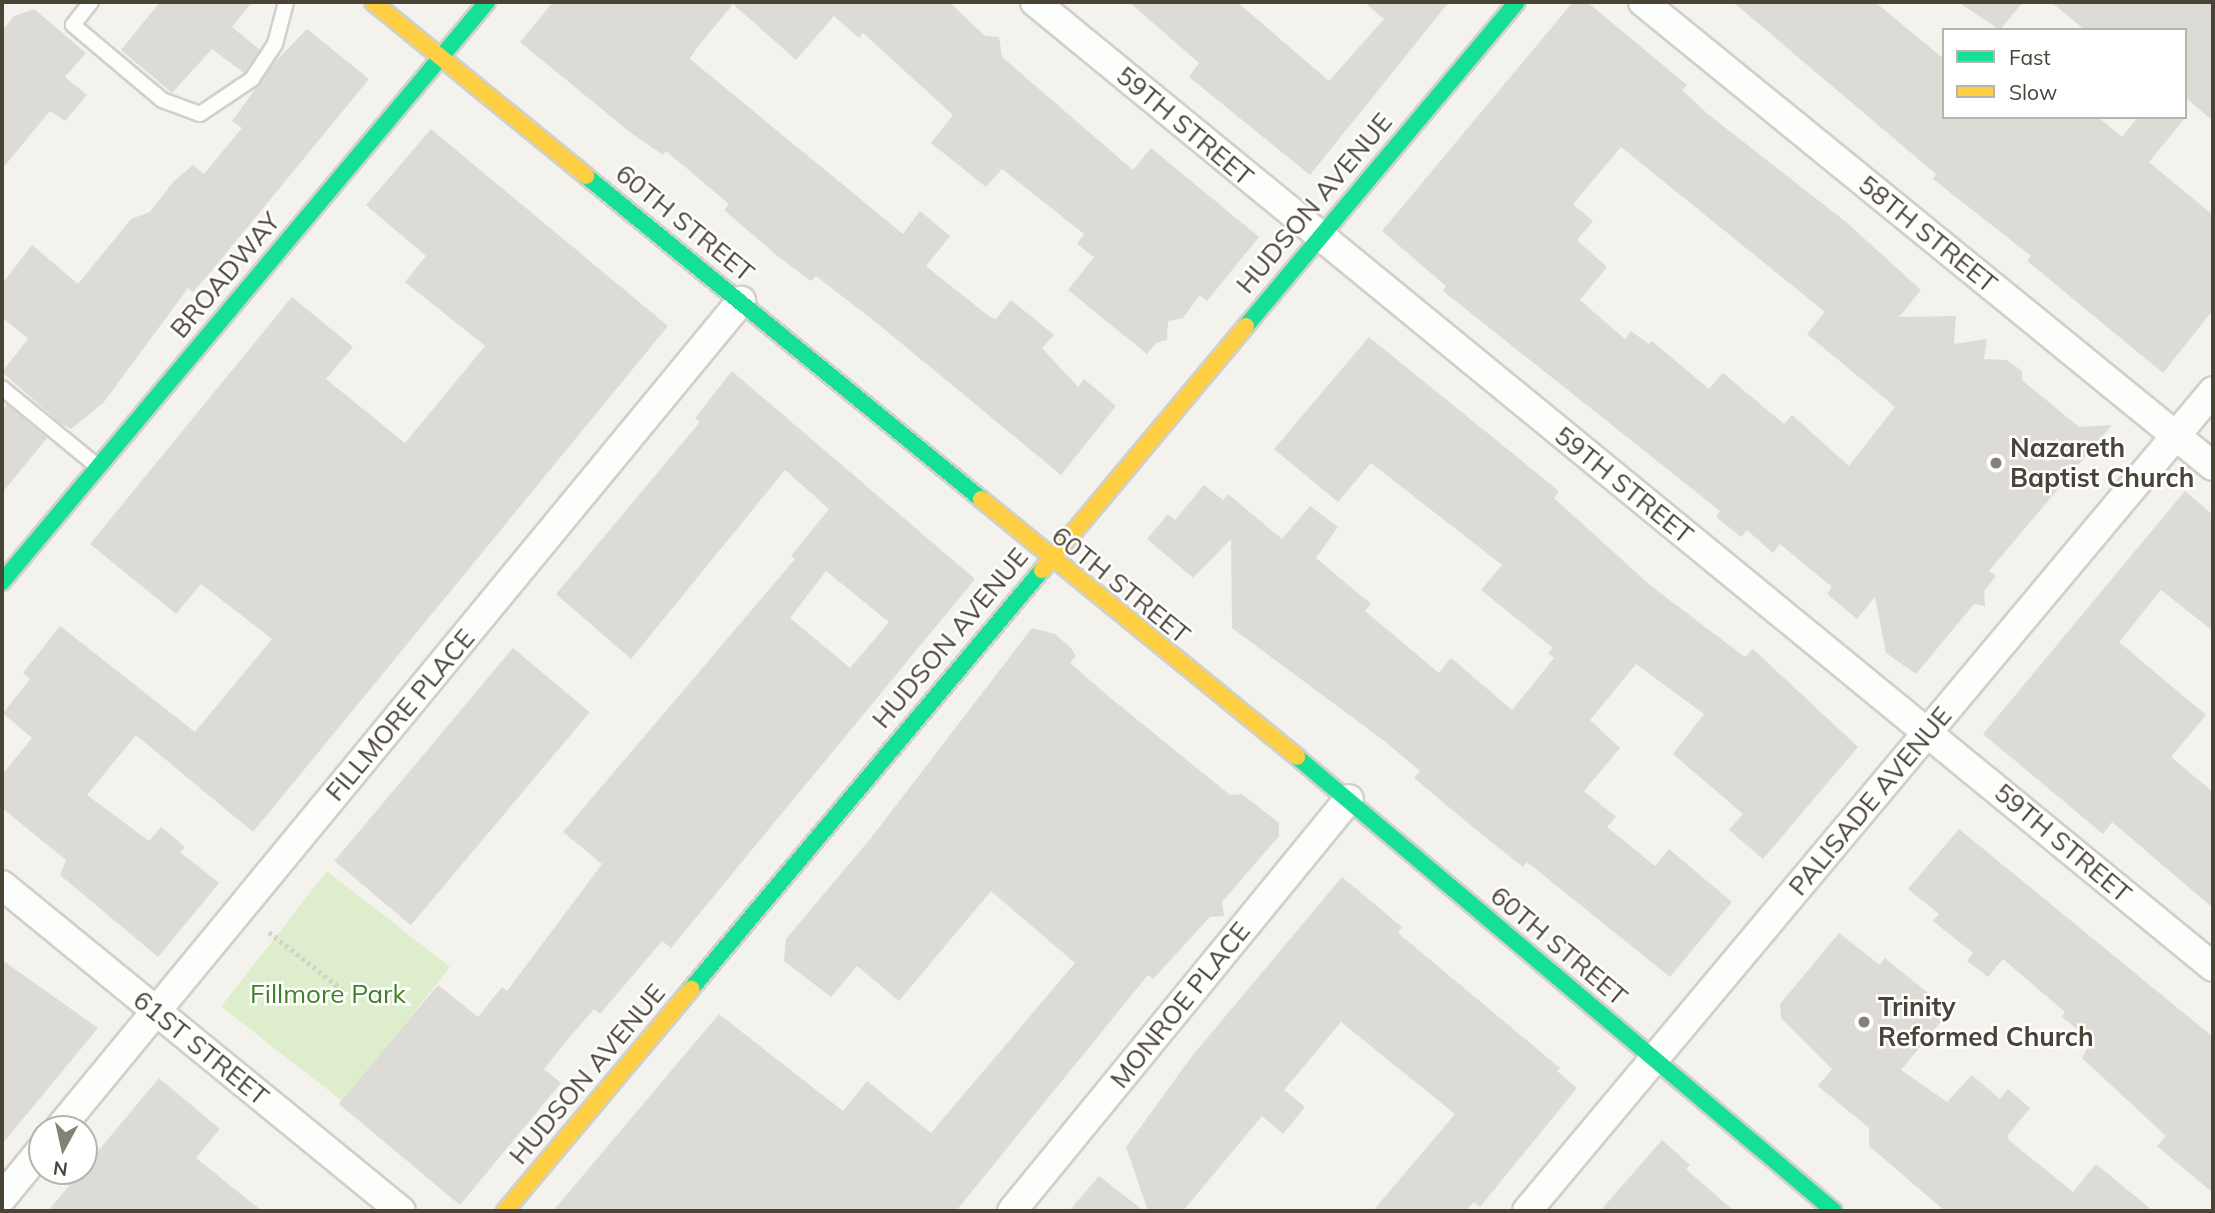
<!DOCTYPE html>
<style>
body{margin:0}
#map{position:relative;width:2215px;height:1213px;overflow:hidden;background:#f3f2ed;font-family:Mulish,sans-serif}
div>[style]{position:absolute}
.green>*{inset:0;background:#deeecc;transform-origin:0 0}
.building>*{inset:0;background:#dddbd5;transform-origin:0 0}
.path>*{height:4.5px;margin-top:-2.25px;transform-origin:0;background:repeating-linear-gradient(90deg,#d3d1cb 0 3.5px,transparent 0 7px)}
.roads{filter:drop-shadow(2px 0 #d1d0ca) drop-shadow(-2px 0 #d1d0ca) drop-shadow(0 2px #d1d0ca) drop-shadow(0 -2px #d1d0ca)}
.lane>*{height:14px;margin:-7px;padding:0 7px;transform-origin:7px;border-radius:7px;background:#fdfdfc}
.street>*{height:28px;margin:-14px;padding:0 14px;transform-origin:14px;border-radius:14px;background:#fdfdfc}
.fast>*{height:16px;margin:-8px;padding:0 8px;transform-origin:8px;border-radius:8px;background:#16e098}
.slow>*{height:16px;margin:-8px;padding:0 8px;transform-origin:8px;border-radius:8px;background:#ffcf43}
.dots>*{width:19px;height:19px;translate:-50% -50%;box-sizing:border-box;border:4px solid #fff;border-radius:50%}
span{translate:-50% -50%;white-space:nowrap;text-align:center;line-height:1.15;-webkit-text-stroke:5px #fff;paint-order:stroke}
.street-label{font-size:26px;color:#4a4437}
.poi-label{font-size:26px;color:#4a4437;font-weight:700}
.left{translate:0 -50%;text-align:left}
.park-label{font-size:26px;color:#418026}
.frame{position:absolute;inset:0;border:4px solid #4a4437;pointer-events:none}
.legend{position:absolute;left:1942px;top:28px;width:245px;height:91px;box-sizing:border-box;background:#fff;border:2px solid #b7b4af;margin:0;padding:9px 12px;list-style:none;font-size:21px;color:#4a4437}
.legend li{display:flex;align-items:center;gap:14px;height:35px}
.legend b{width:35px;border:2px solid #b7b4af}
.north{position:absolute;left:28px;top:1115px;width:70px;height:70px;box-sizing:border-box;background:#fff;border:2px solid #b7b4af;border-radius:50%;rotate:188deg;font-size:19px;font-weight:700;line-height:28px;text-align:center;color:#4a4437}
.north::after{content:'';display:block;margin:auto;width:24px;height:32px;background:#858177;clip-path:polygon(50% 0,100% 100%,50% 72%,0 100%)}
</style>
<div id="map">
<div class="green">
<i style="left:327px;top:871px;width:156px;height:172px;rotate:38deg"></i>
</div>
<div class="building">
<i style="clip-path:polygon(160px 2px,252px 2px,232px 27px,260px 50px,244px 73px,212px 49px,172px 93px,121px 50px)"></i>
<i style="clip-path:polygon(553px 2px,949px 2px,985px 36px,999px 37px,1002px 57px,1133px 170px,1151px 148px,1259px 237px,1207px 301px,1200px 295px,1183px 318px,1168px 321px,1167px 340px,1156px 343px,1147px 354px,1068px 290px,1094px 257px,1077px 244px,1084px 234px,1002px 169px,986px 187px,931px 143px,953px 115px,863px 33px,859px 38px,834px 16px,796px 60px,733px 4px,696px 49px,690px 59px,903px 234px,920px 211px,950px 236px,926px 266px,990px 317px,996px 319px,1011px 300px,1054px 335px,1042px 348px,1078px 387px,1084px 379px,1116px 406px,1061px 475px,878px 324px,816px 276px,811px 281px,780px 258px,724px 210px,729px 204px,666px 151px,663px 155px,631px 133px,520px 42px)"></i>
<i style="clip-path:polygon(1129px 2px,1237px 2px,1329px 81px,1384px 19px,1364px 2px,1449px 2px,1310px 175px,1189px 77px,1199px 63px)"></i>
<i style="clip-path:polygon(evenodd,1573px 2px,1587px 2px,1687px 85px,1682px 90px,1709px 115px,1846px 222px,1921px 290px,1899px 317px,1956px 316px,1954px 344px,1987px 339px,1984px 359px,2007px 360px,2022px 371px,2022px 380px,2079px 427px,2112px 425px,1989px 571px,1996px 576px,1984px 591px,1985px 606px,1974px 604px,1916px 674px,1886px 653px,1875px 597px,1857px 619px,1827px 594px,1832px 587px,1780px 544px,1773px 553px,1747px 530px,1741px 537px,1716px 517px,1720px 511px,1443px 291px,1446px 286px,1382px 231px,1573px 2px,1621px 147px,1825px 312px,1807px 334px,1895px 407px,1849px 466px,1792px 415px,1784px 424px,1723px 373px,1709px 389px,1652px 341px,1649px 344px,1631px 331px,1625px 339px,1580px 300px,1607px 267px,1577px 240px,1593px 221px,1573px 204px,1621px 147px)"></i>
<i style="clip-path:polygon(1733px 2px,1875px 2px,1944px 59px,1944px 117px,2098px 117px,2122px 137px,2138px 117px,2186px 117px,2149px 162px,2213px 215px,2213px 310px,2163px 373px,2027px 261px,2031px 256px,1933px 179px,1936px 174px)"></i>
<i style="clip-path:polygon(1958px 2px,2023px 2px,2000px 30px)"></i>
<i style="clip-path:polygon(2051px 2px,2213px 2px,2213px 121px,2185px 97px,2185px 30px,2085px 30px)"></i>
<i style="clip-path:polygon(34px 9px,86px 53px,65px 77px,87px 95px,65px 121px,50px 111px,2px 169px,2px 31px,14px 16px)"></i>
<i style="clip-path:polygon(307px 29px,369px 79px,209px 274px,193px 292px,188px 288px,104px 402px,71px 429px,60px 423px,2px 372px,28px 339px,2px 317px,2px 284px,32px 245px,78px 284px,131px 219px,150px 212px,174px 181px,193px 165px,204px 174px,242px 128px,232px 121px,275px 62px)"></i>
<i style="clip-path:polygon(431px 129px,668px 326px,253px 832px,136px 735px,87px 795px,149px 841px,161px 827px,185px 847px,180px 852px,219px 883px,158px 957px,60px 875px,66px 860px,2px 808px,2px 775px,32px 738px,3px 713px,30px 679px,23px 673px,60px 626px,195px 732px,272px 639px,201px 584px,176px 614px,90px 544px,292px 297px,353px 347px,326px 379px,405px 443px,485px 346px,405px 282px,426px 256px,366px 205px)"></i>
<i style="clip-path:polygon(1369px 337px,1559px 491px,1554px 498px,1651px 586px,1745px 657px,1753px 649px,1858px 747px,1763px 859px,1729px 830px,1743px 814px,1673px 754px,1704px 714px,1636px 664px,1590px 720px,1620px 748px,1584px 791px,1616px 817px,1607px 827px,1655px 866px,1669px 849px,1732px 902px,1670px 977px,1527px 862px,1523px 867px,1475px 829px,1414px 778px,1420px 771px,1383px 740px,1232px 628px,1231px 539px,1193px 578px,1147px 539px,1168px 514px,1175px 520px,1204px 485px,1223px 500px,1228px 494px,1282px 539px,1310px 506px,1338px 527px,1316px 558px,1371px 604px,1365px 611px,1439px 673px,1451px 658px,1512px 710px,1554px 658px,1548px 653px,1553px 648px,1481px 590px,1502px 565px,1371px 463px,1338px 502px,1274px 449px)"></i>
<i style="clip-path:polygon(evenodd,732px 371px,975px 579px,671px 948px,662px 941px,600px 1014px,594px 1009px,569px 1038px,544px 1069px,561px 1083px,460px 1205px,339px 1104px,438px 985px,478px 1017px,502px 987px,507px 991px,602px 864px,563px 832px,795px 559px,791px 556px,829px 509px,785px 470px,631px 659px,556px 594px,700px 422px,695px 418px,732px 371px,826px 571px,889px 622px,850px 668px,790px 618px,826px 571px)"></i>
<i style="clip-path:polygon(7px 404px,47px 438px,2px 493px,2px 411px)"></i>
<i style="clip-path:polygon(2185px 491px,2213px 515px,2213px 631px,2161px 590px,2119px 642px,2206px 715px,2171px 757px,2213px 792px,2213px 908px,2112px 822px,2103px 834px,1983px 734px)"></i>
<i style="clip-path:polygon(1032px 628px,1055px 634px,1071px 648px,1076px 656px,1070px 663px,1113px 700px,1230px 795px,1242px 794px,1279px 823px,1279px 836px,1222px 902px,1224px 916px,1210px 917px,1153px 979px,1148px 975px,956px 1211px,553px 1211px,719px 1014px,843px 1111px,867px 1081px,931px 1133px,1075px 963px,991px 891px,899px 1001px,857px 966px,831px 997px,784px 961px,786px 939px,871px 838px)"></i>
<i style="left:513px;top:648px;width:100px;height:278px;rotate:40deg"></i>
<i style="clip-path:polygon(1959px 829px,2213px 1037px,2213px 1193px,2157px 1146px,2166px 1136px,2082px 1058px,2091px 1041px,2062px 1017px,2065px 1012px,2003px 959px,1988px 977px,1967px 961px,1973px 953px,1933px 921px,1939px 914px,1908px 889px)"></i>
<i style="clip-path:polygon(1342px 877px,1402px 927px,1398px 933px,1560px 1068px,1557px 1071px,1577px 1088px,1480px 1207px,1474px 1202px,1466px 1211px,1373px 1211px,1455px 1114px,1341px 1022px,1284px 1090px,1305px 1107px,1283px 1134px,1262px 1116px,1183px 1211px,1148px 1211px,1126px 1147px,1192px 1056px)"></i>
<i style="clip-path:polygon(1839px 933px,1880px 965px,1885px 958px,1950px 1011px,1901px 1070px,1947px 1102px,1972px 1075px,2000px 1099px,2008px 1089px,2030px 1108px,2007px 1136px,2010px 1141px,2073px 1192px,2096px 1164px,2153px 1211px,1945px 1211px,1869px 1146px,1869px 1128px,1818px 1086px,1832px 1069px,1781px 1018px,1780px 1004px)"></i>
<i style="clip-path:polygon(2px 960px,98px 1028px,2px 1144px)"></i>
<i style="clip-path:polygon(159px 1078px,220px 1129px,196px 1158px,262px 1211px,48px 1211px)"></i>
<i style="clip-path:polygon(1662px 1140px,1690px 1165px,1686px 1169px,1734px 1211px,1600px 1211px)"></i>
<i style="clip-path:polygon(1099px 1176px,1144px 1211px,1069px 1211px)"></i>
</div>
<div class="path">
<i style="left:269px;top:932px;width:94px;rotate:38.1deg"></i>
</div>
<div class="roads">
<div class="lane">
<i style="left:91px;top:2px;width:29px;rotate:128deg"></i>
<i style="left:73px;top:25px;width:116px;rotate:40.1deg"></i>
<i style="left:162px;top:100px;width:40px;rotate:20.2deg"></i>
<i style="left:200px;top:114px;width:63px;rotate:-33.9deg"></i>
<i style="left:252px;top:79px;width:42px;rotate:-56.7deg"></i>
<i style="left:275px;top:44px;width:43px;rotate:-75.3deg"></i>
<i style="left:2px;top:388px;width:123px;rotate:39.4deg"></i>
</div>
<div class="street">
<i style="left:1035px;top:2px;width:1523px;rotate:39.32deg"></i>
<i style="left:1643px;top:2px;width:735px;rotate:39.15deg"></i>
<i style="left:2px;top:885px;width:515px;rotate:39.25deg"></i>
<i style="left:59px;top:1129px;width:1073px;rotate:-50.52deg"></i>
<i style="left:2px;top:1198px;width:63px;rotate:-50.8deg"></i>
<i style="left:1012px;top:1211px;width:532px;rotate:-50.72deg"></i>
<i style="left:1527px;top:1211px;width:1069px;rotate:-50.08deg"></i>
</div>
<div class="fast">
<i style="left:586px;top:176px;width:510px;rotate:39.27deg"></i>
<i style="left:1246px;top:326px;width:422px;rotate:-50.1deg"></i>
<i style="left:2px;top:582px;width:756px;rotate:-50.1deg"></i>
<i style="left:1297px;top:757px;width:703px;rotate:40.21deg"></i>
<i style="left:691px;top:989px;width:547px;rotate:-50.05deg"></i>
</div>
<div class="slow">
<i style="left:373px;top:2px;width:275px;rotate:39.2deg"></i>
<i style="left:981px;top:499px;width:408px;rotate:39.2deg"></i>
<i style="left:1042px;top:570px;width:318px;rotate:-50.1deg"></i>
<i style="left:505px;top:1211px;width:290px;rotate:-50deg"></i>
</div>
</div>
<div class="dots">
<i style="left:1996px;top:463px;background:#858177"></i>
<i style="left:1864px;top:1022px;background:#858177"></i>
</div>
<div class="street-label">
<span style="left:1185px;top:126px;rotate:40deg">59TH STREET</span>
<span style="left:1314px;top:203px;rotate:-50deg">HUDSON AVENUE</span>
<span style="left:685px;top:223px;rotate:39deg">60TH STREET</span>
<span style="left:1928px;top:234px;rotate:39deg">58TH STREET</span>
<span style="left:225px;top:275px;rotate:-50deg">BROADWAY</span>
<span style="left:1624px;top:485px;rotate:39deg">59TH STREET</span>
<span style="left:1121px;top:585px;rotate:39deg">60TH STREET</span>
<span style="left:950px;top:638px;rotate:-50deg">HUDSON AVENUE</span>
<span style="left:400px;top:715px;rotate:-50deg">FILLMORE PLACE</span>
<span style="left:1870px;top:801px;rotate:-50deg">PALISADE AVENUE</span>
<span style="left:2063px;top:843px;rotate:40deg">59TH STREET</span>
<span style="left:1559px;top:946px;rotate:40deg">60TH STREET</span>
<span style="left:1180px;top:1005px;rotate:-51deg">MONROE PLACE</span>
<span style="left:201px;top:1048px;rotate:39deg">61ST STREET</span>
<span style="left:587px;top:1074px;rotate:-50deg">HUDSON AVENUE</span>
</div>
<div class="poi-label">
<span class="left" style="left:2010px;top:463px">Nazareth<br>Baptist Church</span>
<span class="left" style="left:1878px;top:1022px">Trinity<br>Reformed Church</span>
</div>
<div class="park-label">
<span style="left:328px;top:994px">Fillmore Park</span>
</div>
<div class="frame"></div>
<ul class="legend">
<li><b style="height:9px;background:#16e098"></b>Fast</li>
<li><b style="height:9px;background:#ffcf43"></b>Slow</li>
</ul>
<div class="north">N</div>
</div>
